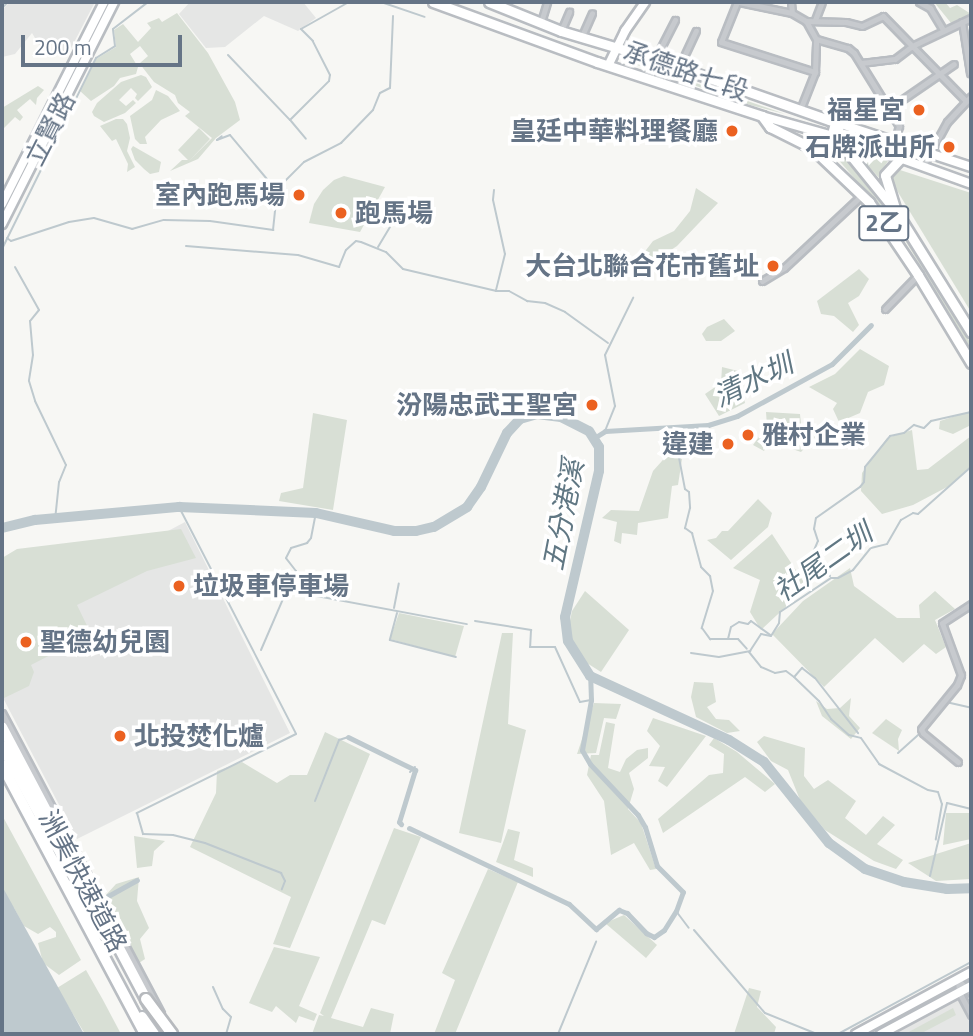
<!DOCTYPE html>
<meta charset="utf-8">
<style>
body{margin:0}
#map{position:relative;width:973px;height:1036px;overflow:hidden;background:#f7f7f4;font-family:"Titillium Web","Noto Sans TC",sans-serif}
div>[style]{position:absolute}
.built>*{inset:0;background:#e5e6e5}
.green>*{inset:0;background:#d8dfd5}
.water>*{inset:0;background:#bec9ce}
.stream>*{height:2px;margin:-1px;padding:0 1px;transform-origin:1px;border-radius:1px;background:#bec9ce}
.canal>*{height:5px;margin:-2.5px;padding:0 2.5px;transform-origin:2.5px;border-radius:2.5px;background:#bec9ce}
.river>*{height:10px;margin:-5px;padding:0 5px;transform-origin:5px;border-radius:5px;background:#bec9ce}
.roads{filter:drop-shadow(2px 0 #b9bdc2) drop-shadow(-2px 0 #b9bdc2) drop-shadow(0 2px #b9bdc2) drop-shadow(0 -2px #b9bdc2)}
.street>*{height:5px;margin:-2.5px;padding:0 2.5px;transform-origin:2.5px;border-radius:2.5px;background:#c7cace}
.secondary>*{height:8px;margin:-4px;padding:0 4px;transform-origin:4px;border-radius:4px;background:#fff}
.primary>*{height:9px;margin:-4.5px;padding:0 4.5px;transform-origin:4.5px;border-radius:4.5px;background:#fff}
.highway>*{height:10px;margin:-5px;padding:0 5px;transform-origin:5px;border-radius:5px;background:#fff}
.bridges{filter:drop-shadow(2px 0 #b7babe) drop-shadow(-2px 0 #b7babe) drop-shadow(0 2px #b7babe) drop-shadow(0 -2px #b7babe)}
.highway-bridge>*{height:10px;margin:-5px;padding:0 5px;transform-origin:5px;border-radius:5px;background:#fff}
.dots>*{width:19px;height:19px;translate:-50% -50%;box-sizing:border-box;border:4px solid #fff;border-radius:50%}
span{translate:-50% -50%;white-space:nowrap;text-align:center;line-height:1.15;-webkit-text-stroke:7px #fff;paint-order:stroke}
.shield-label span{padding:2px 5px;background:#fff;border:2px solid;border-radius:5px;-webkit-text-stroke-width:0}
.shield-label{font-size:24px;color:#657486;font-weight:700}
.street-label{font-size:26px;color:#657486}
.poi-label{font-size:26px;color:#657486;font-weight:700}
.right{translate:-100% -50%;text-align:right}
.left{translate:0 -50%;text-align:left}
.water-label{font-size:28px;color:#607783;font-style:italic}
.frame{position:absolute;inset:0;border:4px solid #657486;pointer-events:none}
.scale{position:absolute;left:21px;top:35px;width:161px;height:32px;box-sizing:border-box;border:4px solid #657486;border-top:0;padding-left:9px;font-size:21px;line-height:24px;white-space:nowrap;color:#657486;-webkit-text-stroke:5px #fff;paint-order:stroke}
</style>
<div id="map">
<div class="built">
<i style="clip-path:polygon(10px 2px,95px 2px,67px 56px,52px 44px,41px 48px,32px 33px,15px 54px,2px 57px,2px 10px)"></i>
<i style="clip-path:polygon(190px 2px,303px 2px,316px 18px,298px 31px,264px 16px,225px 47px,206px 48px,179px 14px)"></i>
<i style="clip-path:polygon(185px 522px,290px 733px,77px 839px,2px 696px,2px 560px,168px 531px)"></i>
<i style="clip-path:polygon(971px 971px,971px 1034px,854px 1034px)"></i>
</div>
<div class="green">
<i style="clip-path:polygon(934px 2px,945px 2px,950px 8px,957px 5px,971px 14px,951px 23px)"></i>
<i style="clip-path:polygon(177px 13px,208px 53px,235px 102px,240px 120px,216px 138px,198px 159px,170px 171px,182px 160px,188px 160px,178px 150px,199px 128px,210px 139px,189px 161px,212px 138px,185px 116px,190px 112px,178px 103px,175px 95px,154px 82px,143px 68px,140px 63px,148px 56px,140px 46px,130px 54px,138px 67px,136px 74px,120px 78px,114px 86px,91px 101px,80px 91px,96px 59px,116px 47px,114px 30px,123px 24px,138px 42px,151px 28px,147px 23px,159px 18px,162px 22px)"></i>
<i style="clip-path:polygon(621px 57px,785px 114px,750px 105px,620px 59px)"></i>
<i style="clip-path:polygon(141px 75px,146px 77px,152px 87px,138px 101px,135px 98px,137px 94px,131px 88px,119px 100px,126px 106px,133px 100px,136px 103px,125px 113px,104px 122px,94px 116px,92px 112px,97px 103px,121px 82px)"></i>
<i style="clip-path:polygon(38px 86px,44px 90px,37px 98px,36px 105px,30px 99px,17px 110px,23px 117px,20px 121px,15px 117px,2px 130px,2px 108px)"></i>
<i style="clip-path:polygon(156px 90px,168px 96px,180px 111px,161px 120px,145px 137px,147px 144px,140px 144px,135px 139px,130px 116px,152px 100px)"></i>
<i style="clip-path:polygon(116px 119px,123px 119px,127px 124px,130px 138px,127px 151px,135px 167px,127px 172px,128px 164px,116px 139px,112px 141px,100px 126px)"></i>
<i style="clip-path:polygon(133px 146px,161px 162px,159px 172px,150px 174px,144px 169px,135px 160px,131px 149px)"></i>
<i style="clip-path:polygon(835px 146px,901px 229px,971px 344px,971px 349px,898px 229px,836px 157px)"></i>
<i style="clip-path:polygon(860px 150px,888px 161px,881px 171px,882px 181px,860px 157px)"></i>
<i style="clip-path:polygon(900px 170px,971px 193px,971px 312px,893px 184px,893px 175px)"></i>
<i style="clip-path:polygon(344px 176px,385px 187px,360px 232px,309px 223px,314px 204px,323px 190px,334px 180px)"></i>
<i style="clip-path:polygon(696px 188px,718px 203px,677px 246px,647px 266px,643px 254px,653px 241px,674px 231px,690px 211px)"></i>
<i style="clip-path:polygon(859px 269px,869px 279px,859px 296px,848px 303px,859px 325px,853px 332px,834px 316px,821px 314px,817px 301px)"></i>
<i style="clip-path:polygon(724px 319px,735px 331px,721px 341px,706px 341px,702px 334px,707px 327px)"></i>
<i style="clip-path:polygon(860px 349px,889px 366px,884px 385px,868px 392px,860px 413px,839px 422px,833px 409px,837px 403px,809px 387px,835px 374px)"></i>
<i style="clip-path:polygon(722px 367px,738px 371px,745px 403px,719px 416px,705px 394px,721px 383px)"></i>
<i style="clip-path:polygon(971px 411px,971px 425px,953px 434px,939px 429px,940px 421px)"></i>
<i style="clip-path:polygon(766px 412px,800px 414px,802px 433px,814px 427px,831px 425px,832px 431px,815px 437px,801px 452px,769px 441px,764px 451px,753px 445px,767px 426px)"></i>
<i style="clip-path:polygon(313px 413px,347px 420px,333px 510px,279px 501px,281px 493px,303px 488px)"></i>
<i style="clip-path:polygon(912px 430px,917px 470px,928px 469px,971px 436px,971px 466px,949px 486px,913px 505px,882px 514px,861px 491px,862px 473px,887px 438px)"></i>
<i style="clip-path:polygon(670px 452px,682px 459px,678px 485px,672px 486px,668px 518px,638px 523px,637px 535px,622px 533px,621px 544px,614px 541px,617px 522px,602px 518px,611px 510px,639px 511px,653px 471px)"></i>
<i style="clip-path:polygon(758px 499px,772px 513px,768px 527px,731px 560px,707px 540px,716px 538px,722px 531px,728px 531px)"></i>
<i style="clip-path:polygon(181px 529px,196px 558px,147px 571px,77px 605px,91px 634px,31px 665px,34px 672px,29px 686px,2px 699px,2px 558px,17px 549px)"></i>
<i style="clip-path:polygon(772px 534px,807px 587px,761px 630px,750px 612px,760px 580px,733px 568px)"></i>
<i style="clip-path:polygon(850px 568px,854px 586px,897px 618px,920px 618px,919px 605px,935px 591px,955px 609px,935px 620px,946px 647px,936px 654px,924px 644px,903px 663px,875px 638px,824px 687px,772px 634px,803px 601px)"></i>
<i style="clip-path:polygon(585px 591px,629px 630px,601px 672px,579px 658px,568px 630px,572px 611px)"></i>
<i style="clip-path:polygon(399px 613px,464px 626px,455px 657px,390px 639px)"></i>
<i style="clip-path:polygon(502px 633px,513px 633px,508px 724px,526px 730px,501px 843px,459px 833px)"></i>
<i style="clip-path:polygon(694px 682px,713px 683px,716px 702px,707px 707px,716px 719px,729px 720px,740px 731px,727px 733px,696px 717px,691px 697px)"></i>
<i style="clip-path:polygon(851px 698px,849px 716px,860px 728px,851px 739px,822px 716px,816px 701px,827px 709px,840px 708px)"></i>
<i style="clip-path:polygon(594px 703px,621px 704px,616px 719px,604px 718px,596px 753px,577px 754px)"></i>
<i style="clip-path:polygon(653px 718px,706px 736px,667px 787px,658px 781px,665px 767px,649px 766px,660px 746px,647px 731px)"></i>
<i style="clip-path:polygon(886px 719px,902px 730px,898px 739px,899px 751px,872px 733px)"></i>
<i style="clip-path:polygon(606px 722px,615px 724px,608px 768px,620px 772px,626px 759px,637px 750px,648px 748px,648px 758px,629px 773px,634px 789px,628px 809px,641px 823px,656px 869px,650px 870px,634px 843px,611px 855px,604px 801px,587px 775px,591px 755px,599px 755px)"></i>
<i style="clip-path:polygon(325px 732px,370px 754px,290px 948px,273px 944px,291px 897px,190px 847px,216px 793px,217px 771px,242px 762px,277px 783px,290px 775px,307px 775px)"></i>
<i style="clip-path:polygon(764px 736px,805px 748px,804px 776px,814px 789px,828px 780px,856px 801px,845px 818px,866px 835px,883px 816px,895px 825px,877px 844px,903px 860px,896px 869px,874px 861px,825px 830px,800px 800px,788px 770px,771px 761px,757px 742px)"></i>
<i style="clip-path:polygon(714px 738px,737px 752px,775px 784px,765px 792px,745px 777px,663px 833px,658px 819px,709px 775px,723px 773px,724px 754px,709px 745px)"></i>
<i style="clip-path:polygon(946px 813px,971px 813px,971px 839px,943px 845px)"></i>
<i style="clip-path:polygon(2px 815px,81px 960px,59px 975px,43px 963px,38px 943px,56px 937px,56px 932px,50px 927px,38px 934px,24px 926px,14px 908px,9px 904px,2px 887px)"></i>
<i style="clip-path:polygon(394px 828px,421px 837px,385px 925px,372px 920px,331px 1018px,363px 1027px,371px 1008px,394px 1014px,390px 1034px,312px 1034px,319px 1015px,324px 1016px,320px 1013px)"></i>
<i style="clip-path:polygon(508px 829px,520px 832px,514px 860px,533px 868px,533px 877px,496px 862px)"></i>
<i style="clip-path:polygon(134px 836px,165px 841px,154px 851px,152px 866px,137px 868px)"></i>
<i style="clip-path:polygon(971px 843px,971px 879px,936px 881px,908px 863px)"></i>
<i style="clip-path:polygon(488px 869px,518px 882px,455px 1034px,434px 1034px,455px 980px,442px 973px)"></i>
<i style="clip-path:polygon(139px 877px,137px 901px,149px 928px,140px 939px,145px 959px,139px 963px,105px 896px,116px 884px)"></i>
<i style="clip-path:polygon(624px 915px,657px 945px,646px 958px,605px 923px)"></i>
<i style="clip-path:polygon(274px 947px,320px 957px,299px 1006px,317px 1014px,314px 1021px,299px 1016px,296px 1023px,276px 1006px,272px 1012px,249px 1003px)"></i>
<i style="clip-path:polygon(86px 970px,103px 1000px,121px 1034px,85px 1034px,57px 988px)"></i>
<i style="clip-path:polygon(749px 988px,761px 991px,757px 1007px,776px 1027px,774px 1034px,734px 1034px)"></i>
<i style="clip-path:polygon(953px 1008px,956px 1015px,920px 1034px,905px 1034px)"></i>
</div>
<div class="water">
<i style="clip-path:polygon(2px 886px,84px 1034px,2px 1034px)"></i>
</div>
<div class="stream">
<i style="left:381px;top:2px;width:46px;rotate:18.8deg"></i>
<i style="left:2px;top:8px;width:8px;rotate:-45deg"></i>
<i style="left:228px;top:55px;width:90px;rotate:46.4deg"></i>
<i style="left:290px;top:120px;width:55px;rotate:-45deg"></i>
<i style="left:329px;top:81px;width:6px;rotate:-81deg"></i>
<i style="left:330px;top:75px;width:38px;rotate:-117deg"></i>
<i style="left:313px;top:41px;width:17px;rotate:-135deg"></i>
<i style="left:301px;top:29px;width:55px;rotate:-29.4deg"></i>
<i style="left:291px;top:121px;width:23px;rotate:50deg"></i>
<i style="left:277px;top:189px;width:38px;rotate:-45deg"></i>
<i style="left:304px;top:162px;width:42px;rotate:-27.2deg"></i>
<i style="left:341px;top:143px;width:46px;rotate:-45.9deg"></i>
<i style="left:373px;top:110px;width:18px;rotate:-68deg"></i>
<i style="left:380px;top:93px;width:11px;rotate:-27deg"></i>
<i style="left:390px;top:88px;width:72px;rotate:-87.6deg"></i>
<i style="left:494px;top:190px;width:10px;rotate:96deg"></i>
<i style="left:493px;top:200px;width:55px;rotate:77.5deg"></i>
<i style="left:505px;top:254px;width:38px;rotate:104deg"></i>
<i style="left:496px;top:291px;width:13px"></i>
<i style="left:509px;top:291px;width:21px;rotate:29deg"></i>
<i style="left:527px;top:301px;width:18px;rotate:6deg"></i>
<i style="left:545px;top:303px;width:22px;rotate:24deg"></i>
<i style="left:565px;top:312px;width:53px;rotate:35.8deg"></i>
<i style="left:7px;top:238px;width:5px;rotate:37deg"></i>
<i style="left:11px;top:241px;width:61px;rotate:-18.1deg"></i>
<i style="left:69px;top:222px;width:25px;rotate:-9deg"></i>
<i style="left:94px;top:218px;width:40px;rotate:16deg"></i>
<i style="left:132px;top:229px;width:33px;rotate:-16deg"></i>
<i style="left:164px;top:220px;width:46px;rotate:1.2deg"></i>
<i style="left:210px;top:221px;width:64px;rotate:8.1deg"></i>
<i style="left:273px;top:230px;width:39px;rotate:-84deg"></i>
<i style="left:277px;top:191px;width:73px;rotate:-130deg"></i>
<i style="left:230px;top:135px;width:14px;rotate:159deg"></i>
<i style="left:217px;top:140px;width:6px;rotate:-39deg"></i>
<i style="left:186px;top:246px;width:112px;rotate:4.6deg"></i>
<i style="left:298px;top:255px;width:43px;rotate:16.3deg"></i>
<i style="left:339px;top:267px;width:18px;rotate:-68deg"></i>
<i style="left:346px;top:250px;width:13px;rotate:-42deg"></i>
<i style="left:356px;top:241px;width:5px;rotate:11deg"></i>
<i style="left:361px;top:242px;width:27px;rotate:22deg"></i>
<i style="left:386px;top:252px;width:24px;rotate:45deg"></i>
<i style="left:403px;top:269px;width:96px;rotate:13.3deg"></i>
<i style="left:378px;top:247px;width:23px;rotate:-59deg"></i>
<i style="left:2px;top:249px;width:213px;rotate:-63.8deg"></i>
<i style="left:96px;top:58px;width:22px;rotate:-32deg"></i>
<i style="left:115px;top:46px;width:17px;rotate:-97deg"></i>
<i style="left:113px;top:29px;width:44px;rotate:-37.6deg"></i>
<i style="left:15px;top:267px;width:49px;rotate:60.8deg"></i>
<i style="left:39px;top:310px;width:14px;rotate:129deg"></i>
<i style="left:30px;top:321px;width:34px;rotate:85deg"></i>
<i style="left:33px;top:355px;width:26px;rotate:99deg"></i>
<i style="left:29px;top:381px;width:21px;rotate:73deg"></i>
<i style="left:35px;top:401px;width:71px;rotate:64.2deg"></i>
<i style="left:66px;top:465px;width:18px;rotate:112deg"></i>
<i style="left:59px;top:482px;width:38px;rotate:96deg"></i>
<i style="left:605px;top:431px;width:27px;rotate:-68deg"></i>
<i style="left:615px;top:406px;width:52px;rotate:-101.1deg"></i>
<i style="left:605px;top:355px;width:64px;rotate:-63.8deg"></i>
<i style="left:676px;top:442px;width:48px;rotate:79.2deg"></i>
<i style="left:685px;top:489px;width:5px;rotate:37deg"></i>
<i style="left:689px;top:492px;width:16px;rotate:86deg"></i>
<i style="left:690px;top:508px;width:21px;rotate:104deg"></i>
<i style="left:685px;top:528px;width:9px;rotate:36deg"></i>
<i style="left:692px;top:533px;width:35px;rotate:75deg"></i>
<i style="left:701px;top:567px;width:13px;rotate:45deg"></i>
<i style="left:710px;top:576px;width:15px;rotate:79deg"></i>
<i style="left:713px;top:591px;width:39px;rotate:107deg"></i>
<i style="left:702px;top:628px;width:14px;rotate:54deg"></i>
<i style="left:710px;top:639px;width:28px"></i>
<i style="left:738px;top:639px;width:13px;rotate:48deg"></i>
<i style="left:179px;top:507px;width:255px;rotate:62.7deg"></i>
<i style="left:296px;top:734px;width:178px;rotate:153.6deg"></i>
<i style="left:137px;top:813px;width:22px;rotate:74deg"></i>
<i style="left:143px;top:834px;width:30px;rotate:2deg"></i>
<i style="left:173px;top:835px;width:33px;rotate:14deg"></i>
<i style="left:205px;top:843px;width:82px;rotate:21.5deg"></i>
<i style="left:281px;top:873px;width:9px;rotate:63deg"></i>
<i style="left:285px;top:881px;width:9px;rotate:111deg"></i>
<i style="left:830px;top:576px;width:28px;rotate:-131deg"></i>
<i style="left:812px;top:555px;width:15px;rotate:-67deg"></i>
<i style="left:818px;top:541px;width:13px;rotate:-108deg"></i>
<i style="left:814px;top:529px;width:11px;rotate:-80deg"></i>
<i style="left:816px;top:518px;width:54px;rotate:-35.2deg"></i>
<i style="left:860px;top:487px;width:6px;rotate:-51deg"></i>
<i style="left:864px;top:482px;width:15px;rotate:-86deg"></i>
<i style="left:865px;top:467px;width:40px;rotate:-51deg"></i>
<i style="left:890px;top:436px;width:14px;rotate:-12deg"></i>
<i style="left:904px;top:433px;width:13px;rotate:-39deg"></i>
<i style="left:914px;top:425px;width:10px;rotate:17deg"></i>
<i style="left:924px;top:428px;width:10px;rotate:-45deg"></i>
<i style="left:931px;top:421px;width:41px;rotate:-12.7deg"></i>
<i style="left:290px;top:591px;width:180px;rotate:10.6deg"></i>
<i style="left:394px;top:608px;width:25px;rotate:-79deg"></i>
<i style="left:397px;top:613px;width:28px;rotate:105deg"></i>
<i style="left:390px;top:640px;width:68px;rotate:14.4deg"></i>
<i style="left:475px;top:621px;width:57px;rotate:9.1deg"></i>
<i style="left:531px;top:630px;width:17px;rotate:93deg"></i>
<i style="left:530px;top:647px;width:25px"></i>
<i style="left:555px;top:647px;width:60px;rotate:65.6deg"></i>
<i style="left:580px;top:702px;width:11px;rotate:-10deg"></i>
<i style="left:728px;top:639px;width:12px;rotate:-76deg"></i>
<i style="left:731px;top:627px;width:9px;rotate:-32deg"></i>
<i style="left:739px;top:622px;width:9px;rotate:13deg"></i>
<i style="left:748px;top:624px;width:4px;rotate:-45deg"></i>
<i style="left:751px;top:621px;width:24px;rotate:36deg"></i>
<i style="left:261px;top:650px;width:56px;rotate:-66.7deg"></i>
<i style="left:283px;top:599px;width:21px;rotate:-55deg"></i>
<i style="left:295px;top:582px;width:11px;rotate:-85deg"></i>
<i style="left:296px;top:571px;width:16px;rotate:-128deg"></i>
<i style="left:286px;top:558px;width:11px;rotate:-63deg"></i>
<i style="left:291px;top:548px;width:17px;rotate:-17deg"></i>
<i style="left:307px;top:543px;width:6px;rotate:-51deg"></i>
<i style="left:311px;top:538px;width:25px;rotate:-79deg"></i>
<i style="left:749px;top:652px;width:19px;rotate:51deg"></i>
<i style="left:761px;top:667px;width:15px;rotate:23deg"></i>
<i style="left:775px;top:673px;width:11px;rotate:-10deg"></i>
<i style="left:786px;top:671px;width:10px;rotate:37deg"></i>
<i style="left:794px;top:677px;width:35px;rotate:44deg"></i>
<i style="left:819px;top:701px;width:22px;rotate:56deg"></i>
<i style="left:831px;top:719px;width:24px;rotate:42deg"></i>
<i style="left:849px;top:735px;width:12px;rotate:14deg"></i>
<i style="left:861px;top:738px;width:32px;rotate:55deg"></i>
<i style="left:879px;top:764px;width:55px;rotate:28deg"></i>
<i style="left:928px;top:790px;width:10px;rotate:11deg"></i>
<i style="left:938px;top:792px;width:13px;rotate:72deg"></i>
<i style="left:942px;top:804px;width:36px;rotate:100deg"></i>
<i style="left:691px;top:653px;width:28px;rotate:8deg"></i>
<i style="left:719px;top:657px;width:32px;rotate:-11deg"></i>
<i style="left:750px;top:651px;width:20px;rotate:-57deg"></i>
<i style="left:761px;top:634px;width:10px;rotate:11deg"></i>
<i style="left:771px;top:636px;width:15px;rotate:-58deg"></i>
<i style="left:779px;top:623px;width:11px;rotate:-85deg"></i>
<i style="left:780px;top:612px;width:61px;rotate:-33.7deg"></i>
<i style="left:831px;top:578px;width:7px"></i>
<i style="left:838px;top:578px;width:17px;rotate:-28deg"></i>
<i style="left:853px;top:570px;width:28px;rotate:-51deg"></i>
<i style="left:871px;top:548px;width:16px;rotate:-14deg"></i>
<i style="left:887px;top:544px;width:28px;rotate:-60deg"></i>
<i style="left:901px;top:520px;width:14px;rotate:-30deg"></i>
<i style="left:913px;top:513px;width:5px;rotate:11deg"></i>
<i style="left:918px;top:514px;width:71px;rotate:-41.6deg"></i>
<i style="left:795px;top:676px;width:11px;rotate:-49deg"></i>
<i style="left:802px;top:668px;width:16px;rotate:38deg"></i>
<i style="left:815px;top:678px;width:70px;rotate:52deg"></i>
<i style="left:946px;top:702px;width:26px;rotate:13deg"></i>
<i style="left:898px;top:753px;width:30px;rotate:-42deg"></i>
<i style="left:410px;top:772px;width:7px;rotate:-45deg"></i>
<i style="left:315px;top:801px;width:66px;rotate:-68.5deg"></i>
<i style="left:339px;top:740px;width:9px;rotate:-18deg"></i>
<i style="left:930px;top:876px;width:75px;rotate:-76.9deg"></i>
<i style="left:947px;top:803px;width:25px;rotate:14deg"></i>
<i style="left:676px;top:911px;width:21px;rotate:53deg"></i>
<i style="left:694px;top:930px;width:109px;rotate:49.5deg"></i>
<i style="left:765px;top:1013px;width:56px;rotate:22deg"></i>
<i style="left:213px;top:987px;width:24px;rotate:66deg"></i>
<i style="left:223px;top:1009px;width:11px;rotate:45deg"></i>
<i style="left:231px;top:1017px;width:18px;rotate:106deg"></i>
<i style="left:558px;top:1034px;width:100px;rotate:-67.6deg"></i>
<i style="left:838px;top:1034px;width:151px;rotate:-28.4deg"></i>
</div>
<div class="canal">
<i style="left:594px;top:438px;width:13px;rotate:-32deg"></i>
<i style="left:605px;top:431px;width:103px;rotate:-3.3deg"></i>
<i style="left:708px;top:425px;width:30px;rotate:-17deg"></i>
<i style="left:737px;top:416px;width:108px;rotate:-28.7deg"></i>
<i style="left:832px;top:364px;width:55px;rotate:-45deg"></i>
<i style="left:348px;top:737px;width:75px;rotate:26.2deg"></i>
<i style="left:415px;top:770px;width:54px;rotate:107.1deg"></i>
<i style="left:399px;top:822px;width:3px;rotate:45deg"></i>
<i style="left:409px;top:828px;width:177px;rotate:25.4deg"></i>
<i style="left:569px;top:904px;width:37px;rotate:43deg"></i>
<i style="left:596px;top:929px;width:30px;rotate:-40deg"></i>
<i style="left:619px;top:910px;width:9px;rotate:21deg"></i>
<i style="left:627px;top:913px;width:28px;rotate:46deg"></i>
<i style="left:646px;top:933px;width:9px;rotate:27deg"></i>
<i style="left:654px;top:937px;width:12px;rotate:-35deg"></i>
<i style="left:664px;top:930px;width:22px;rotate:-58deg"></i>
<i style="left:676px;top:911px;width:20px;rotate:-70deg"></i>
<i style="left:683px;top:892px;width:37px;rotate:-135deg"></i>
<i style="left:657px;top:866px;width:41px;rotate:-107.1deg"></i>
<i style="left:645px;top:827px;width:14px;rotate:-120deg"></i>
<i style="left:638px;top:815px;width:70px;rotate:-133.3deg"></i>
<i style="left:590px;top:764px;width:16px;rotate:-120deg"></i>
<i style="left:582px;top:750px;width:51px;rotate:-79.8deg"></i>
<i style="left:591px;top:700px;width:24px;rotate:-92deg"></i>
<i style="left:108px;top:896px;width:33px;rotate:-29deg"></i>
</div>
<div class="river">
<i style="left:2px;top:528px;width:34px;rotate:-14deg"></i>
<i style="left:35px;top:520px;width:145px;rotate:-5.2deg"></i>
<i style="left:179px;top:507px;width:137px;rotate:2.5deg"></i>
<i style="left:316px;top:513px;width:80px;rotate:13deg"></i>
<i style="left:394px;top:531px;width:22px"></i>
<i style="left:416px;top:531px;width:18px;rotate:-13deg"></i>
<i style="left:434px;top:527px;width:39px;rotate:-31deg"></i>
<i style="left:467px;top:507px;width:24px;rotate:-55deg"></i>
<i style="left:481px;top:487px;width:60px;rotate:-64.3deg"></i>
<i style="left:507px;top:433px;width:19px;rotate:-47deg"></i>
<i style="left:520px;top:419px;width:18px;rotate:-16deg"></i>
<i style="left:537px;top:414px;width:24px;rotate:7deg"></i>
<i style="left:561px;top:417px;width:31px;rotate:27deg"></i>
<i style="left:589px;top:431px;width:19px;rotate:58deg"></i>
<i style="left:599px;top:447px;width:24px;rotate:90deg"></i>
<i style="left:599px;top:471px;width:150px;rotate:103.1deg"></i>
<i style="left:565px;top:617px;width:24px;rotate:83deg"></i>
<i style="left:568px;top:641px;width:41px;rotate:57.8deg"></i>
<i style="left:590px;top:676px;width:153px;rotate:24.7deg"></i>
<i style="left:729px;top:740px;width:41px;rotate:32.2deg"></i>
<i style="left:764px;top:762px;width:104px;rotate:51.3deg"></i>
<i style="left:829px;top:843px;width:44px;rotate:35.8deg"></i>
<i style="left:865px;top:869px;width:41px;rotate:18.4deg"></i>
<i style="left:904px;top:882px;width:44px;rotate:9.2deg"></i>
<i style="left:947px;top:889px;width:24px;rotate:-2deg"></i>
</div>
<div class="roads">
<div class="street">
<i style="left:737px;top:2px;width:43px;rotate:111.8deg"></i>
<i style="left:721px;top:42px;width:99px;rotate:17.7deg"></i>
<i style="left:739px;top:2px;width:54px;rotate:11.7deg"></i>
<i style="left:792px;top:13px;width:16px;rotate:30deg"></i>
<i style="left:806px;top:21px;width:21px;rotate:61deg"></i>
<i style="left:816px;top:39px;width:33px;rotate:16deg"></i>
<i style="left:848px;top:48px;width:8px;rotate:40deg"></i>
<i style="left:854px;top:53px;width:86px;rotate:58.3deg"></i>
<i style="left:899px;top:126px;width:18px;rotate:106deg"></i>
<i style="left:791px;top:2px;width:11px;rotate:85deg"></i>
<i style="left:919px;top:2px;width:13px;rotate:29deg"></i>
<i style="left:930px;top:8px;width:26px;rotate:59deg"></i>
<i style="left:815px;top:20px;width:19px;rotate:-69deg"></i>
<i style="left:806px;top:21px;width:40px;rotate:1.4deg"></i>
<i style="left:846px;top:22px;width:16px;rotate:14deg"></i>
<i style="left:862px;top:26px;width:23px;rotate:-25deg"></i>
<i style="left:883px;top:16px;width:119px;rotate:45.7deg"></i>
<i style="left:541px;top:22px;width:21px;rotate:-73deg"></i>
<i style="left:962px;top:22px;width:52px;rotate:81.1deg"></i>
<i style="left:561px;top:31px;width:21px;rotate:-67deg"></i>
<i style="left:581px;top:38px;width:27px;rotate:-66deg"></i>
<i style="left:655px;top:59px;width:44px;rotate:-62.9deg"></i>
<i style="left:861px;top:63px;width:34px;rotate:-7deg"></i>
<i style="left:895px;top:59px;width:21px;rotate:-37deg"></i>
<i style="left:912px;top:46px;width:65px;rotate:-25.4deg"></i>
<i style="left:679px;top:67px;width:40px;rotate:-65deg"></i>
<i style="left:800px;top:110px;width:41px;rotate:-68.5deg"></i>
<i style="left:815px;top:72px;width:33px;rotate:-88deg"></i>
<i style="left:887px;top:110px;width:81px;rotate:-34.5deg"></i>
<i style="left:923px;top:166px;width:50px;rotate:-61.4deg"></i>
<i style="left:947px;top:122px;width:35px;rotate:-47deg"></i>
<i style="left:762px;top:281px;width:26px;rotate:-31deg"></i>
<i style="left:784px;top:268px;width:107px;rotate:-43.1deg"></i>
<i style="left:885px;top:309px;width:47px;rotate:-45.9deg"></i>
<i style="left:2px;top:713px;width:340px;rotate:62.1deg"></i>
<i style="left:958px;top:762px;width:45px;rotate:-140.4deg"></i>
<i style="left:923px;top:733px;width:4px;rotate:-117deg"></i>
<i style="left:921px;top:729px;width:57px;rotate:-50.7deg"></i>
<i style="left:957px;top:685px;width:11px;rotate:-68deg"></i>
<i style="left:961px;top:675px;width:55px;rotate:-110.1deg"></i>
<i style="left:942px;top:623px;width:35px;rotate:-33deg"></i>
<i style="left:958px;top:980px;width:12px;rotate:85deg"></i>
<i style="left:959px;top:992px;width:26px;rotate:62deg"></i>
<i style="left:958px;top:980px;width:18px;rotate:45deg"></i>
</div>
<div class="secondary">
<i style="left:609px;top:64px;width:37px;rotate:-64deg"></i>
<i style="left:625px;top:31px;width:35px;rotate:-55deg"></i>
<i style="left:762px;top:116px;width:100px;rotate:15.7deg"></i>
<i style="left:858px;top:143px;width:120px;rotate:19.9deg"></i>
<i style="left:835px;top:122px;width:143px;rotate:18.3deg"></i>
<i style="left:2px;top:204px;width:226px;rotate:-63.2deg"></i>
<i style="left:2px;top:224px;width:249px;rotate:-63.2deg"></i>
<i style="left:856px;top:1034px;width:131px;rotate:-28.3deg"></i>
<i style="left:881px;top:1034px;width:102px;rotate:-28.1deg"></i>
</div>
<div class="primary">
<i style="left:433px;top:2px;width:175px;rotate:20.1deg"></i>
<i style="left:597px;top:62px;width:174px;rotate:18.1deg"></i>
<i style="left:762px;top:116px;width:14px;rotate:54deg"></i>
<i style="left:770px;top:127px;width:47px;rotate:26.6deg"></i>
<i style="left:812px;top:148px;width:79px;rotate:43.5deg"></i>
<i style="left:869px;top:202px;width:88px;rotate:56.1deg"></i>
<i style="left:918px;top:275px;width:103px;rotate:58.9deg"></i>
<i style="left:489px;top:2px;width:78px;rotate:21.9deg"></i>
<i style="left:561px;top:31px;width:98px;rotate:16.6deg"></i>
<i style="left:655px;top:59px;width:191px;rotate:19.3deg"></i>
<i style="left:835px;top:122px;width:33px;rotate:67deg"></i>
<i style="left:848px;top:152px;width:75px;rotate:51deg"></i>
<i style="left:895px;top:210px;width:144px;rotate:58.1deg"></i>
<i style="left:825px;top:158px;width:37px;rotate:-74deg"></i>
<i style="left:895px;top:208px;width:34px;rotate:-107deg"></i>
<i style="left:885px;top:175px;width:22px;rotate:-47deg"></i>
</div>
<div class="highway">
<i style="left:2px;top:727px;width:316px;rotate:62.1deg"></i>
<i style="left:2px;top:746px;width:169px;rotate:61.3deg"></i>
<i style="left:2px;top:765px;width:305px;rotate:62deg"></i>
<i style="left:142px;top:1017px;width:21px;rotate:55deg"></i>
</div>
</div>
<div class="bridges">
<div class="highway-bridge">
<i style="left:146px;top:999px;width:44px;rotate:53.4deg"></i>
</div>
</div>
<div class="dots">
<i style="left:919px;top:110px;background:#eb6120"></i>
<i style="left:732px;top:131px;background:#eb6120"></i>
<i style="left:949px;top:147px;background:#eb6120"></i>
<i style="left:299px;top:195px;background:#eb6120"></i>
<i style="left:341px;top:213px;background:#eb6120"></i>
<i style="left:773px;top:266px;background:#eb6120"></i>
<i style="left:592px;top:405px;background:#eb6120"></i>
<i style="left:748px;top:435px;background:#eb6120"></i>
<i style="left:728px;top:444px;background:#eb6120"></i>
<i style="left:179px;top:586px;background:#eb6120"></i>
<i style="left:26px;top:642px;background:#eb6120"></i>
<i style="left:120px;top:736px;background:#eb6120"></i>
</div>
<div class="shield-label">
<span style="left:884px;top:223px">2乙</span>
</div>
<div class="street-label">
<span style="left:686px;top:71px;rotate:19deg">承德路七段</span>
<span style="left:50px;top:129px;rotate:-63deg">立賢路</span>
<span style="left:83px;top:881px;rotate:62deg">洲美快速道路</span>
</div>
<div class="poi-label">
<span class="right" style="left:905px;top:110px">福星宮</span>
<span class="right" style="left:718px;top:131px">皇廷中華料理餐廳</span>
<span class="right" style="left:935px;top:147px">石牌派出所</span>
<span class="right" style="left:285px;top:195px">室內跑馬場</span>
<span class="left" style="left:355px;top:213px">跑馬場</span>
<span class="right" style="left:759px;top:266px">大台北聯合花市舊址</span>
<span class="right" style="left:578px;top:405px">汾陽忠武王聖宮</span>
<span class="left" style="left:762px;top:435px">雅村企業</span>
<span class="right" style="left:714px;top:444px">違建</span>
<span class="left" style="left:193px;top:586px">垃圾車停車場</span>
<span class="left" style="left:40px;top:642px">聖德幼兒園</span>
<span class="left" style="left:134px;top:736px">北投焚化爐</span>
</div>
<div class="water-label">
<span style="left:753px;top:380px;rotate:-26deg">清水圳</span>
<span style="left:563px;top:515px;rotate:-79deg">五分港溪</span>
<span style="left:823px;top:562px;rotate:-35deg">社尾二圳</span>
</div>
<div class="frame"></div>
<div class="scale">200 m</div>
</div>
